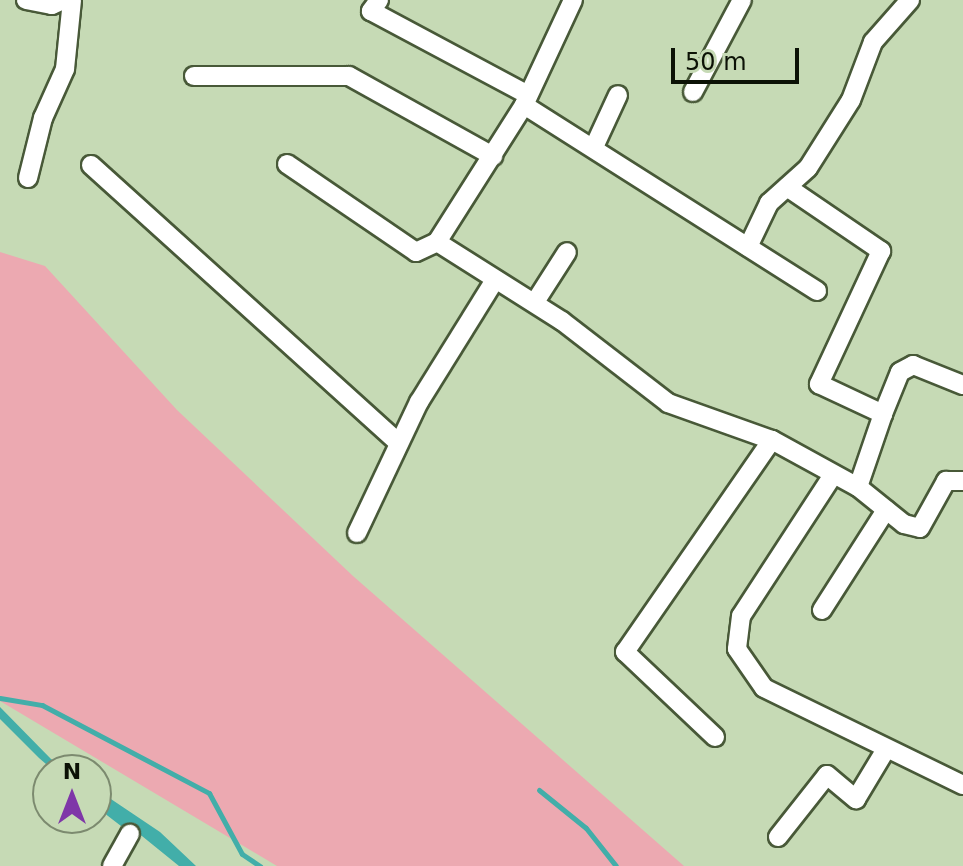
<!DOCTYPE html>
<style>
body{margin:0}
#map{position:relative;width:963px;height:866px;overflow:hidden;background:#c6dab5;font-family:"DejaVu Sans",sans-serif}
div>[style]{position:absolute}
.green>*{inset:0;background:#eca9b1}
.water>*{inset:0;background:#42aea9}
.stream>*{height:5px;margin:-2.5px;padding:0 2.5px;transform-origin:2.5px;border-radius:2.5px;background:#42aea9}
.roads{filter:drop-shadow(2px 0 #485938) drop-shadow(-2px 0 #485938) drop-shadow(0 2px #485938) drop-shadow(0 -2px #485938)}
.minor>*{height:18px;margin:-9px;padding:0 9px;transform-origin:9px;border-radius:9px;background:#fff}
span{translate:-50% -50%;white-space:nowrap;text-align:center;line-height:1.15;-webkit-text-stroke:8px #c6dab5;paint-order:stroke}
.north{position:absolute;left:32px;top:754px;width:80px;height:80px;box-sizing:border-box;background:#c6dab5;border:2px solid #7c8a6f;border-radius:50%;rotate:0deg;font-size:22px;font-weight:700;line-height:32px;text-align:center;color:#0c1206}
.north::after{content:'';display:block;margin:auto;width:28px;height:36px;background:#7f36a8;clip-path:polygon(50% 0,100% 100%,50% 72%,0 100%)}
.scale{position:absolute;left:671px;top:48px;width:128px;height:36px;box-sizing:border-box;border:4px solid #0c1206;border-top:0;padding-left:10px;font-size:24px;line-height:28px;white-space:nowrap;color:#0c1206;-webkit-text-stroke:6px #c6dab5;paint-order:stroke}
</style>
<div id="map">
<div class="green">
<i style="clip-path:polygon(0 252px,45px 266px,177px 410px,353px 576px,684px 866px,277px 866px,0 701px)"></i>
</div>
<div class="water">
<i style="clip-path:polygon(0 707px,51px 759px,68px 770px,53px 770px,39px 758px,0 719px)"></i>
<i style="clip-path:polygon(96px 789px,160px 832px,196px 866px,179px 866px,137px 832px,135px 823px,121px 826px,108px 816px,96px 806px)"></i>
</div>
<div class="stream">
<i style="left:0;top:698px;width:43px;rotate:9.5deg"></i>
<i style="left:42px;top:705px;width:189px;rotate:27.8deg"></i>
<i style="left:209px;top:793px;width:69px;rotate:61.6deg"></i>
<i style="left:242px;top:854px;width:22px;rotate:34deg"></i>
<i style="left:539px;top:790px;width:60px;rotate:39deg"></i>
<i style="left:586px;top:828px;width:48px;rotate:51.7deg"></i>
</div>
<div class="roads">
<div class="minor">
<i style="left:26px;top:0;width:26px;rotate:11deg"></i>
<i style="left:52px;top:5px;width:12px;rotate:-24deg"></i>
<i style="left:379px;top:0;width:14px;rotate:126deg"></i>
<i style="left:371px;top:11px;width:178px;rotate:28.1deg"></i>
<i style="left:573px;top:0;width:116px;rotate:115deg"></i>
<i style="left:524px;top:105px;width:162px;rotate:122.4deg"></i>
<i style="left:437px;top:242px;width:148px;rotate:32.3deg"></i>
<i style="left:562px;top:321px;width:134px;rotate:37.7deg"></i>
<i style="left:668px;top:403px;width:110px;rotate:19.6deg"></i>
<i style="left:772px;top:440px;width:98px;rotate:28.7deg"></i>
<i style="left:858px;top:487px;width:59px;rotate:38.8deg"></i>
<i style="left:904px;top:524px;width:16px;rotate:14deg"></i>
<i style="left:920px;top:528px;width:54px;rotate:-61deg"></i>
<i style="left:946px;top:481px;width:17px"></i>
<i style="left:194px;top:76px;width:155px"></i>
<i style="left:349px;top:76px;width:165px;rotate:29.1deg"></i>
<i style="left:693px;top:92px;width:104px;rotate:-62deg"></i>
<i style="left:524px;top:105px;width:347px;rotate:32.4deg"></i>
<i style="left:594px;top:147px;width:57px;rotate:-65.2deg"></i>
<i style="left:287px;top:164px;width:156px;rotate:34.3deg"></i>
<i style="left:416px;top:252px;width:23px;rotate:-25deg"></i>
<i style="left:91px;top:165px;width:415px;rotate:42.1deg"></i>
<i style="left:28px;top:178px;width:62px;rotate:-76deg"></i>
<i style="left:43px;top:118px;width:54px;rotate:-65.8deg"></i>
<i style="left:65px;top:69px;width:69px;rotate:-84.2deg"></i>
<i style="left:787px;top:187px;width:114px;rotate:34.2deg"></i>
<i style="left:881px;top:251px;width:147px;rotate:115deg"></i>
<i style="left:819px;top:384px;width:71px;rotate:25.1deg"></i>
<i style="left:883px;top:414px;width:77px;rotate:108.9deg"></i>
<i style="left:748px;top:247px;width:49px;rotate:-64.5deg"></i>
<i style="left:769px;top:203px;width:52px;rotate:-41.9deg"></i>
<i style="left:808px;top:168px;width:80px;rotate:-57.7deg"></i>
<i style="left:851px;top:100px;width:62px;rotate:-69.2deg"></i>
<i style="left:873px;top:42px;width:56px;rotate:-48.6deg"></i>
<i style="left:535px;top:302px;width:59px;rotate:-57.4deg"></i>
<i style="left:883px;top:414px;width:45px;rotate:-68deg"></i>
<i style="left:900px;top:372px;width:15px;rotate:-28deg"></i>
<i style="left:913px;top:365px;width:54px;rotate:21.8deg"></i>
<i style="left:833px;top:475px;width:168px;rotate:123.1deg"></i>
<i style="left:741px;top:616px;width:33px;rotate:97deg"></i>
<i style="left:737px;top:649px;width:47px;rotate:55.3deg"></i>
<i style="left:764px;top:688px;width:221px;rotate:26deg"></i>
<i style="left:357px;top:533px;width:145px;rotate:-64.7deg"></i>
<i style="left:419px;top:402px;width:144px;rotate:-58.1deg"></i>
<i style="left:822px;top:610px;width:119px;rotate:-57.4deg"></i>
<i style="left:715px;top:737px;width:124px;rotate:-136.6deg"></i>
<i style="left:625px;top:652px;width:258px;rotate:-55.3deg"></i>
<i style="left:778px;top:837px;width:79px;rotate:-51.7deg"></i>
<i style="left:827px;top:775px;width:38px;rotate:40deg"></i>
<i style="left:856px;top:799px;width:58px;rotate:-59deg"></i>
<i style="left:112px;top:866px;width:37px;rotate:-61deg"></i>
</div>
</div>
<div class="north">N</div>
<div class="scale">50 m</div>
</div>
